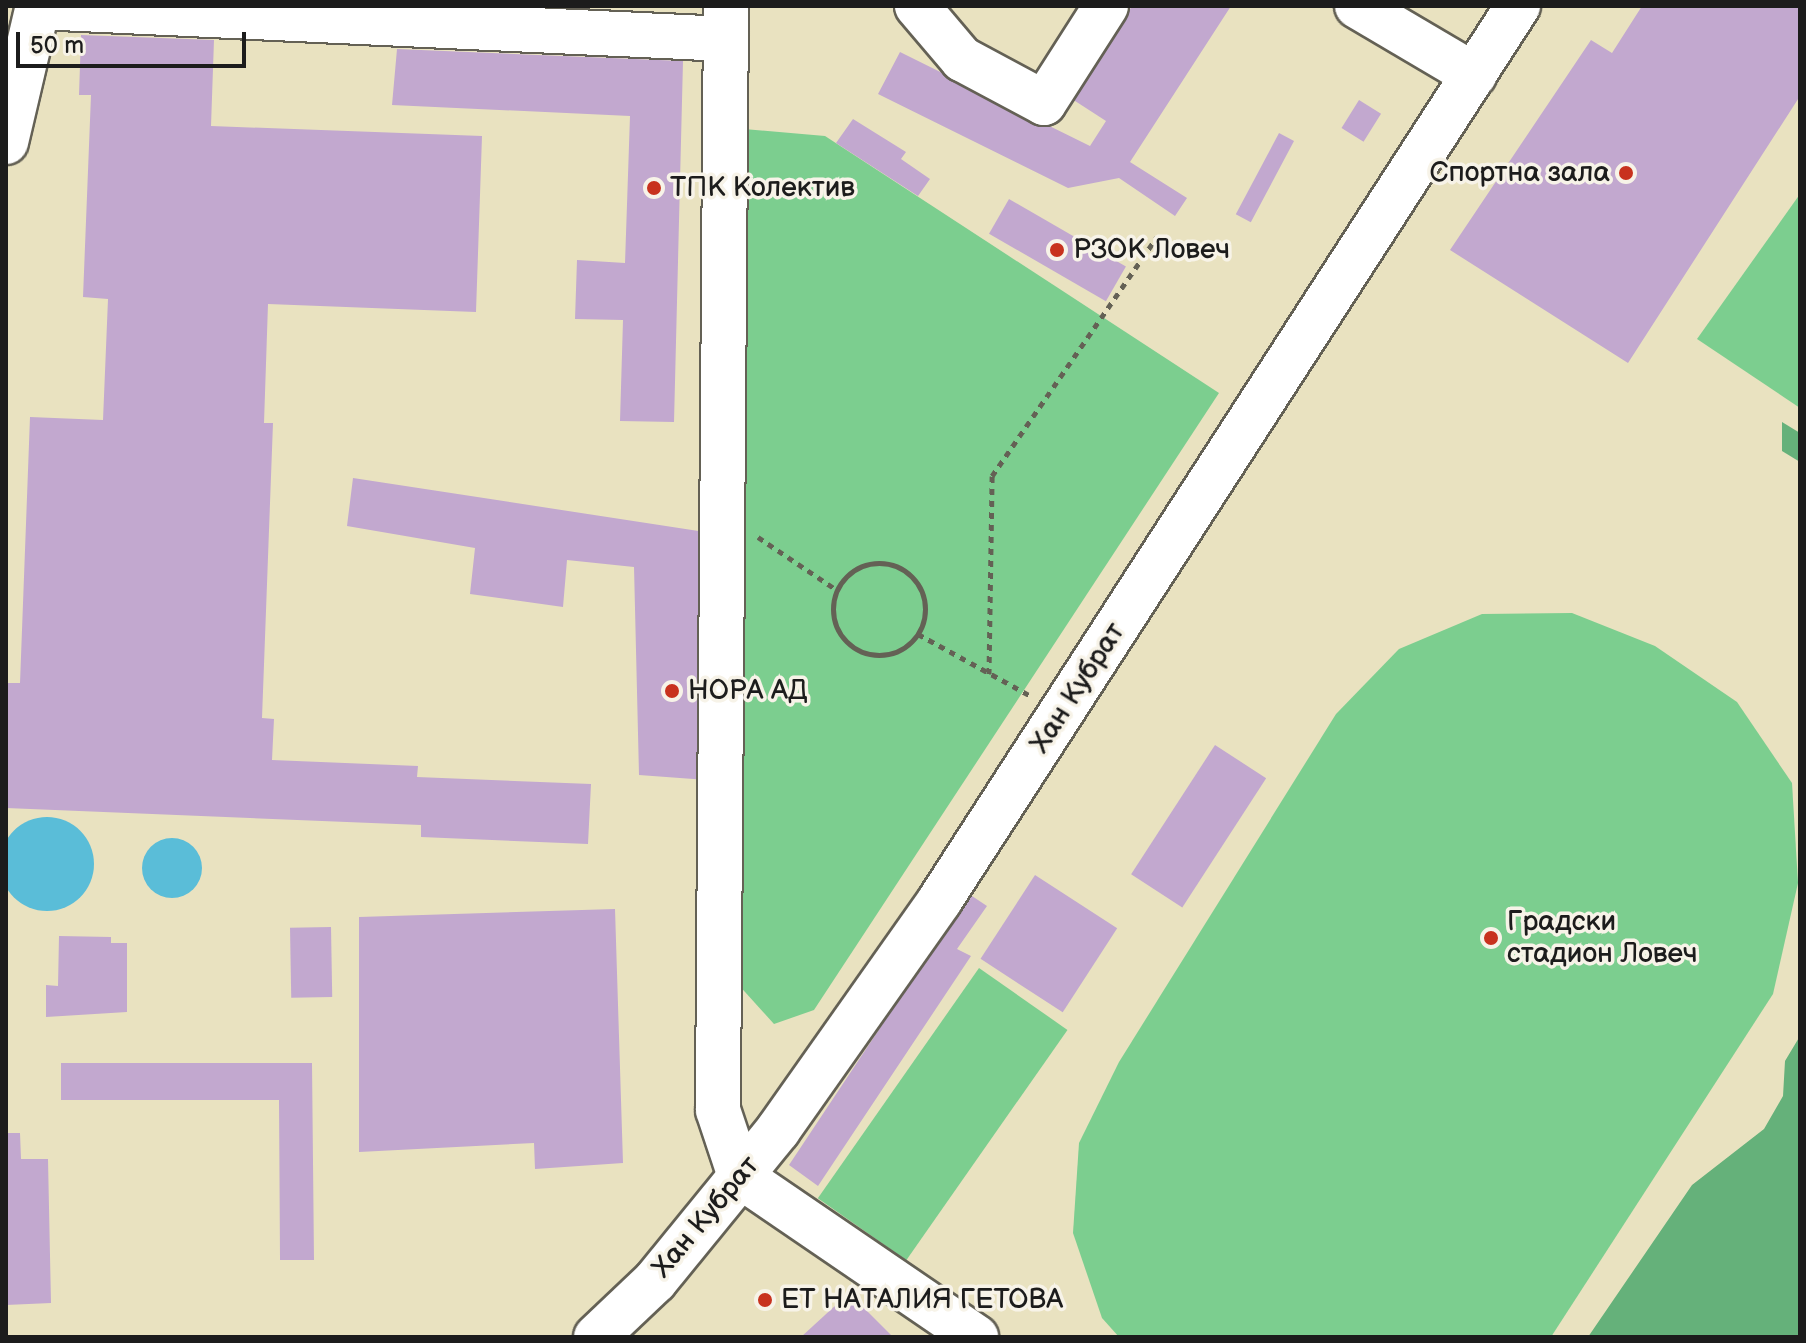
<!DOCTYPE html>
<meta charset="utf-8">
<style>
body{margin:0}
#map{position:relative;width:1806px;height:1343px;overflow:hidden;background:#e9e2c0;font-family:"Balsamiq Sans",sans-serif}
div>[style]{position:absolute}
.green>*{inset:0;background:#7cce8f;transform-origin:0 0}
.forest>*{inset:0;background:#65b17a}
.water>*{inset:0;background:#5abdd8}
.round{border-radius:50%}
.building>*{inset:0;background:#c2a8cf;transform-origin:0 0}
.path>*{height:5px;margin-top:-2.5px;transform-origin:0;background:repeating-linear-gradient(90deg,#646155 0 6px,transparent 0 12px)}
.path>.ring{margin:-2.5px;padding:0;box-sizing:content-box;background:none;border:5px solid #646155;border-radius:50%}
.roads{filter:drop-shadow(2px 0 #646155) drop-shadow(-2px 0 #646155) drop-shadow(0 2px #646155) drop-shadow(0 -2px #646155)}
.minor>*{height:44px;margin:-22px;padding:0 22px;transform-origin:22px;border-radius:22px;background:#fff}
.dots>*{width:22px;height:22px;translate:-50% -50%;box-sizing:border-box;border:4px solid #f7f3e8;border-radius:50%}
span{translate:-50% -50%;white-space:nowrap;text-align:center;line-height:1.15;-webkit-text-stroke:7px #f7f3e8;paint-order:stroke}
.poi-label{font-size:28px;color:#1c1c1c}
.right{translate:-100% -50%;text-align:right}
.left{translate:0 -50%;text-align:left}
.street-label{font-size:28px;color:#1c1c1c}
.frame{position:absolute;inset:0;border:8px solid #1c1c1c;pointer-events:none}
.scale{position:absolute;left:16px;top:32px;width:230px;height:36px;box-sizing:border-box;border:4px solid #1c1c1c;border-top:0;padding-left:10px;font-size:24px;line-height:28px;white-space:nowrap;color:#1c1c1c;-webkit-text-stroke:6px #f7f3e8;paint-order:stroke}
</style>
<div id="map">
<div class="green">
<i style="clip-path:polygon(744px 129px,825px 136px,1219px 393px,814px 1010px,774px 1024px,736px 982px)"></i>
<i style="clip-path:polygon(1800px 194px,1800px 408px,1697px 339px)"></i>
<i style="clip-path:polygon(1572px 613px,1655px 646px,1737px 702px,1792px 783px,1798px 883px,1773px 994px,1551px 1337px,1119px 1337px,1102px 1318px,1073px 1233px,1079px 1143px,1119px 1062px,1336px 714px,1399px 649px,1482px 614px)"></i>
<i style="left:979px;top:968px;width:108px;height:281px;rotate:35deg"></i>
</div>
<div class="forest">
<i style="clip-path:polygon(1782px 422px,1800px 433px,1800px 462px,1782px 451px)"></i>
<i style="clip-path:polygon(1800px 1036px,1800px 1337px,1588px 1337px,1692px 1185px,1764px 1129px,1783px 1096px,1785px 1061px)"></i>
</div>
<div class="water">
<i class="round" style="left:0;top:817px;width:94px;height:94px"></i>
<i class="round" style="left:142px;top:838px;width:60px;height:60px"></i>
</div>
<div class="building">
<i style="clip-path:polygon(1132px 6px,1231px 6px,1130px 162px,1187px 198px,1175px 216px,1119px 178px,1068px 188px,878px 94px,900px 52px,1090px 146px,1106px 121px,1072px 99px)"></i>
<i style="clip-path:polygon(1642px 6px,1800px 6px,1800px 96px,1628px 363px,1450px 250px,1591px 40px,1612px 53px)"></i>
<i style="clip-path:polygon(81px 35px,214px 40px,211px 126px,482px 136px,476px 312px,268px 304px,264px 423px,273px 423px,262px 718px,274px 719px,272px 760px,418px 766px,417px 777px,591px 784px,588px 844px,421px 837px,421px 825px,6px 808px,6px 683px,20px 683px,30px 417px,103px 420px,108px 299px,83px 297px,91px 95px,79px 95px)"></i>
<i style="clip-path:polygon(397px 49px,683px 61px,674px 422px,620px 421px,623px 320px,575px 319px,577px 260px,625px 263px,630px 116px,392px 105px)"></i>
<i style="left:1359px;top:100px;width:26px;height:33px;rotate:32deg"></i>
<i style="clip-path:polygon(853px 119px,906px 152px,901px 159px,930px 179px,918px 196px,836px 143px)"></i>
<i style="left:1279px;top:133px;width:17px;height:92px;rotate:28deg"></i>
<i style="left:1009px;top:199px;width:135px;height:40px;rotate:30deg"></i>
<i style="clip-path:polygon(353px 478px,705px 532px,707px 780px,639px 775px,634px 567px,567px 560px,563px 607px,470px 594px,475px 548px,347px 526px)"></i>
<i style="left:1215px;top:745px;width:61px;height:154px;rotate:33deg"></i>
<i style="left:1035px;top:875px;width:98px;height:100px;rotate:33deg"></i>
<i style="clip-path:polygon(969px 894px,987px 906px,957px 949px,971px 956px,818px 1186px,789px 1165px)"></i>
<i style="clip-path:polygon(615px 909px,623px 1163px,535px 1169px,534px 1143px,359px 1152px,359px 917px)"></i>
<i style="left:331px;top:927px;width:70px;height:41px;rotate:89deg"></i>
<i style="clip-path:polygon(59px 936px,111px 937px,111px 943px,127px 943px,127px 1012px,46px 1017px,46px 985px,58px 986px)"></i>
<i style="clip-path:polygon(61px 1063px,312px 1063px,314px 1260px,280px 1260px,279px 1100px,61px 1100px)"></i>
<i style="clip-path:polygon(6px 1133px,20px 1133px,21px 1159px,48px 1159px,51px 1303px,6px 1305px)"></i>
<i style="clip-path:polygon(849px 1293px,893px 1337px,801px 1337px)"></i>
</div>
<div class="path">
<i style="left:758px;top:537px;width:95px;rotate:33.9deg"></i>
<i class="ring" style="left:833px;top:563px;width:87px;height:87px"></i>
<i style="left:918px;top:634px;width:127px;rotate:28.8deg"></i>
<i style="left:989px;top:674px;width:198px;rotate:-89.1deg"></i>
<i style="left:992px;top:476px;width:290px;rotate:-55.4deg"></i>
</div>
<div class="roads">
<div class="minor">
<i style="left:726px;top:6px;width:1104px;rotate:90.42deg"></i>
<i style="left:718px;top:1110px;width:70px;rotate:71.6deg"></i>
<i style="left:740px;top:1176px;width:286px;rotate:34.3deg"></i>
<i style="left:917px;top:6px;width:70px;rotate:49.7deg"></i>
<i style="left:962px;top:59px;width:93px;rotate:28.2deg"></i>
<i style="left:1044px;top:103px;width:115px;rotate:-57.4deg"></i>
<i style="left:1357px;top:6px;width:136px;rotate:30.5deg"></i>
<i style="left:38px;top:7px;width:689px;rotate:2.66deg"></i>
<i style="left:6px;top:142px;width:140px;rotate:-76.8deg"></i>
<i style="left:596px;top:1337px;width:81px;rotate:-43.5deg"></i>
<i style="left:655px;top:1281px;width:195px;rotate:-50.8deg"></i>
<i style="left:778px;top:1130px;width:281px;rotate:-54.8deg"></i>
<i style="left:940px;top:900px;width:1065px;rotate:-57.12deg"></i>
</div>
</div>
<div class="dots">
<i style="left:1626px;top:173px;background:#c8321e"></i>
<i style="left:654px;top:188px;background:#c8321e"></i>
<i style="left:1057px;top:250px;background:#c8321e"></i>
<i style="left:672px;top:691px;background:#c8321e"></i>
<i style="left:1491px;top:938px;background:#c8321e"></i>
<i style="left:765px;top:1300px;background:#c8321e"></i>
</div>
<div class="poi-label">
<span class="right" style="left:1610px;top:173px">Спортна зала</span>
<span class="left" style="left:670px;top:188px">ТПК Колектив</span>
<span class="left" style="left:1073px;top:250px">РЗОК Ловеч</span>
<span class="left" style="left:688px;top:691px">НОРА АД</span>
<span class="left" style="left:1507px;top:938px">Градски<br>стадион Ловеч</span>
<span class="left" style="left:781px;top:1300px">ЕТ НАТАЛИЯ ГЕТОВА</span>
</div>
<div class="street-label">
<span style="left:1078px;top:688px;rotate:-57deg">Хан Кубрат</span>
<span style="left:706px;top:1217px;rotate:-50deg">Хан Кубрат</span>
</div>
<div class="frame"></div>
<div class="scale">50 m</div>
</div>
